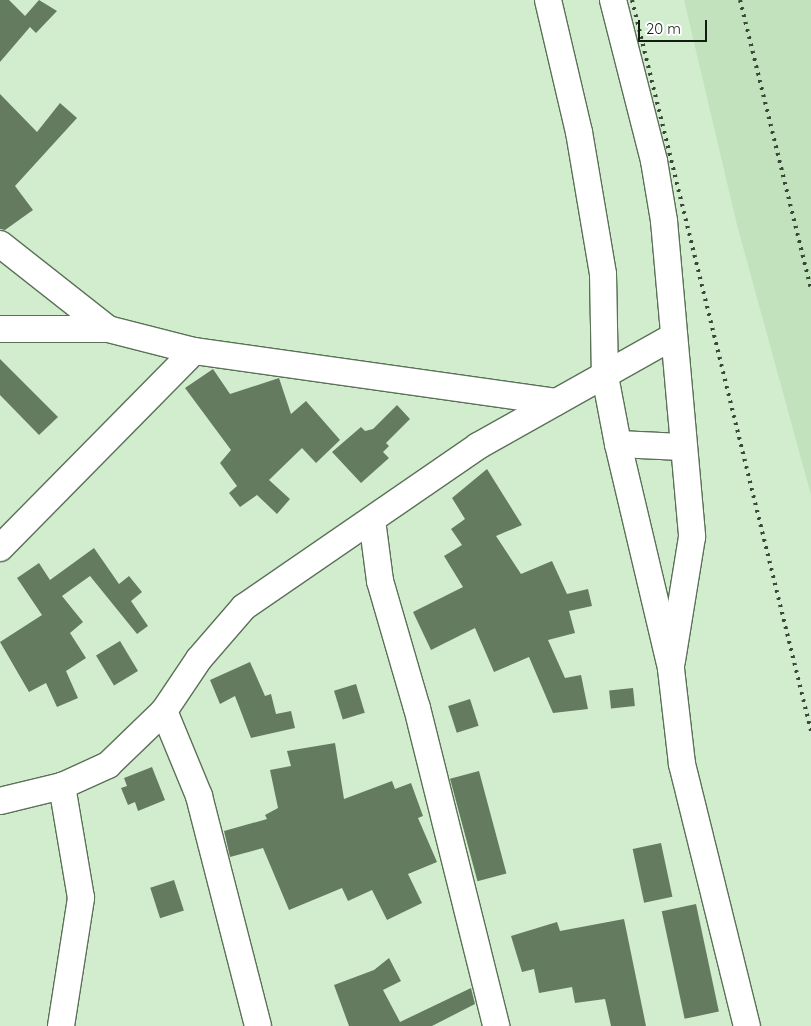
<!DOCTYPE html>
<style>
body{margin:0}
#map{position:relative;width:811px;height:1026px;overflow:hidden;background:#d2ecce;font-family:Quicksand,sans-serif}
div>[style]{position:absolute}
.built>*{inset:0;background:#c2e2be}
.building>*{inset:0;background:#647b60;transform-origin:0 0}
.roads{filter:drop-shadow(1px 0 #5a7157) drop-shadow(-1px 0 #5a7157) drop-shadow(0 1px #5a7157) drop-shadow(0 -1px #5a7157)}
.minor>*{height:26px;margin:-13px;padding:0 13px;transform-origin:13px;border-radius:13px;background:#fff}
.rail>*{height:4px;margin-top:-2px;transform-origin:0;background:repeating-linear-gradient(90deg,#3a4839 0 2.5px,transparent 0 7.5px)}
span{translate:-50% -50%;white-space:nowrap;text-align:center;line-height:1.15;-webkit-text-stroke:4px #fff;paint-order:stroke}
.scale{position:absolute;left:638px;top:20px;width:69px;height:22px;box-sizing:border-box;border:2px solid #121c11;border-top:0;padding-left:6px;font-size:15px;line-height:18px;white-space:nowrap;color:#121c11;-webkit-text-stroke:4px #fff;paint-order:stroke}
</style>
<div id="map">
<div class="built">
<i style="clip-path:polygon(684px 0,811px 0,811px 495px,737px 225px)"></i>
</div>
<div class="building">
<i style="clip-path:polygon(0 0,9px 0,25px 16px,39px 0,57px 11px,36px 33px,30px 27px,0 62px)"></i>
<i style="clip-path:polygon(0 94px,37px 132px,60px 103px,77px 118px,15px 186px,33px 210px,5px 230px,0 229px)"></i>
<i style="clip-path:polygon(0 359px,58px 417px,39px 435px,0 395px)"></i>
<i style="clip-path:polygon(213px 369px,230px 394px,279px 378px,291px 414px,306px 401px,340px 440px,316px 463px,302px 448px,269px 480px,290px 499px,277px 514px,257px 495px,240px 507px,229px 493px,237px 486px,220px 463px,231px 450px,185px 388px)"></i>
<i style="clip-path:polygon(397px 405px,410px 419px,386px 443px,389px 446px,383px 452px,389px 458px,361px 483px,332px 452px,361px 427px,365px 431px,373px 429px)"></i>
<i style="clip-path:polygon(487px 469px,522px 525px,496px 536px,521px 574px,552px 561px,567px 594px,588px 589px,592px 606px,569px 611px,575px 633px,548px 640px,565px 678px,581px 675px,588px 709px,553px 713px,529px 657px,494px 672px,475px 628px,431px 650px,413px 612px,463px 587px,444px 556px,462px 545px,451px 529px,465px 519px,452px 498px)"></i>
<i style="clip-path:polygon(94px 548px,119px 584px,129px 576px,142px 592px,131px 601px,148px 626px,137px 634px,90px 576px,62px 596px,83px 622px,70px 633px,86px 658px,66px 671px,78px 698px,57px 707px,46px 683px,29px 692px,0 642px,42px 615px,17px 578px,39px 563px,50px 580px)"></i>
<i style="left:120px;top:641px;width:35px;height:28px;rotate:59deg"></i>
<i style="clip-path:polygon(250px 662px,265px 696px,271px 694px,276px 714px,291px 711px,295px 728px,251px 738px,235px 696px,220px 704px,210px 680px)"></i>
<i style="left:356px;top:684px;width:30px;height:23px;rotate:73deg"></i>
<i style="left:633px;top:688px;width:18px;height:24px;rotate:84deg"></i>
<i style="left:470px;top:699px;width:28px;height:23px;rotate:72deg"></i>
<i style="clip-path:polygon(335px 743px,344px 799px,392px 781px,395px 789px,411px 783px,423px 816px,418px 818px,437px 862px,408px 874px,422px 903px,387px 920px,372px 890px,348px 901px,342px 888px,289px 910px,263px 848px,230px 857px,224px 831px,267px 819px,265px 815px,278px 808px,270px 770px,291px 766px,287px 751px)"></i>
<i style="clip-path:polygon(152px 767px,165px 800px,138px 811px,135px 802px,128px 805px,121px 788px,127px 786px,124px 778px)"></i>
<i style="left:479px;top:771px;width:106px;height:30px;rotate:75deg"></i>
<i style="left:661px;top:843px;width:55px;height:29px;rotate:78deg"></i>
<i style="left:174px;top:880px;width:32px;height:25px;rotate:72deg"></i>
<i style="left:696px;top:904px;width:110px;height:35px;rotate:78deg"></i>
<i style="clip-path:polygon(624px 919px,646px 1026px,611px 1026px,605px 999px,575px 1003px,572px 987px,539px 993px,534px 969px,522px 972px,511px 936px,557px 922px,560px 931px)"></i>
<i style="clip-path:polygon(389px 958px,401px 981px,383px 990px,400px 1022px,471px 988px,475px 1004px,432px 1026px,349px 1026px,334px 985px,374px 970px)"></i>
</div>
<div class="roads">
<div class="minor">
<i style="left:548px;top:0;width:136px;rotate:76.8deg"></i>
<i style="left:579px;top:132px;width:144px;rotate:80.4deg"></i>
<i style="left:603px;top:274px;width:102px;rotate:88.9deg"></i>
<i style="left:605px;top:376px;width:69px;rotate:79.2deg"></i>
<i style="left:618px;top:444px;width:231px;rotate:76.7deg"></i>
<i style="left:671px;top:669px;width:96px;rotate:83.4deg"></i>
<i style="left:682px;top:764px;width:270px;rotate:76.1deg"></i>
<i style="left:613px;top:0;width:166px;rotate:75.7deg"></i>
<i style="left:654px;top:161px;width:61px;rotate:80.5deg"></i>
<i style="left:664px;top:221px;width:317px;rotate:84.9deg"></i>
<i style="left:692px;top:537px;width:126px;rotate:99.2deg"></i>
<i style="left:0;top:244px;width:137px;rotate:38.2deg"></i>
<i style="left:0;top:329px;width:108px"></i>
<i style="left:108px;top:329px;width:89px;rotate:14.3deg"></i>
<i style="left:194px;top:351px;width:365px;rotate:8deg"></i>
<i style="left:618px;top:444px;width:64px;rotate:2.7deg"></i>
<i style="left:372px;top:520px;width:62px;rotate:82.5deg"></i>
<i style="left:380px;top:581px;width:132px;rotate:73.8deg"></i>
<i style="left:417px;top:708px;width:328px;rotate:76deg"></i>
<i style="left:0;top:548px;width:276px;rotate:-45.4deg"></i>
<i style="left:164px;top:711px;width:92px;rotate:67.6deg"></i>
<i style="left:199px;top:796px;width:237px;rotate:75.6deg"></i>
<i style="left:0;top:801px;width:64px;rotate:-13.6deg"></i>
<i style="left:62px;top:786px;width:51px;rotate:-24.5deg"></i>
<i style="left:108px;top:765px;width:78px;rotate:-44deg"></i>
<i style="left:164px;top:711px;width:63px;rotate:-56.1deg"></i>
<i style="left:199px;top:659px;width:69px;rotate:-49.1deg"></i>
<i style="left:244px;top:607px;width:284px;rotate:-34.5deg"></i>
<i style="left:478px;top:446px;width:223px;rotate:-29.3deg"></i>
<i style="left:61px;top:1026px;width:130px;rotate:-81.1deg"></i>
<i style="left:81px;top:898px;width:114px;rotate:-99.6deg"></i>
</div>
</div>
<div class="rail">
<i style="left:632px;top:0;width:753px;rotate:76.24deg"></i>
<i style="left:740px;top:0;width:297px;rotate:76.2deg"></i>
</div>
<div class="scale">20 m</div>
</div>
